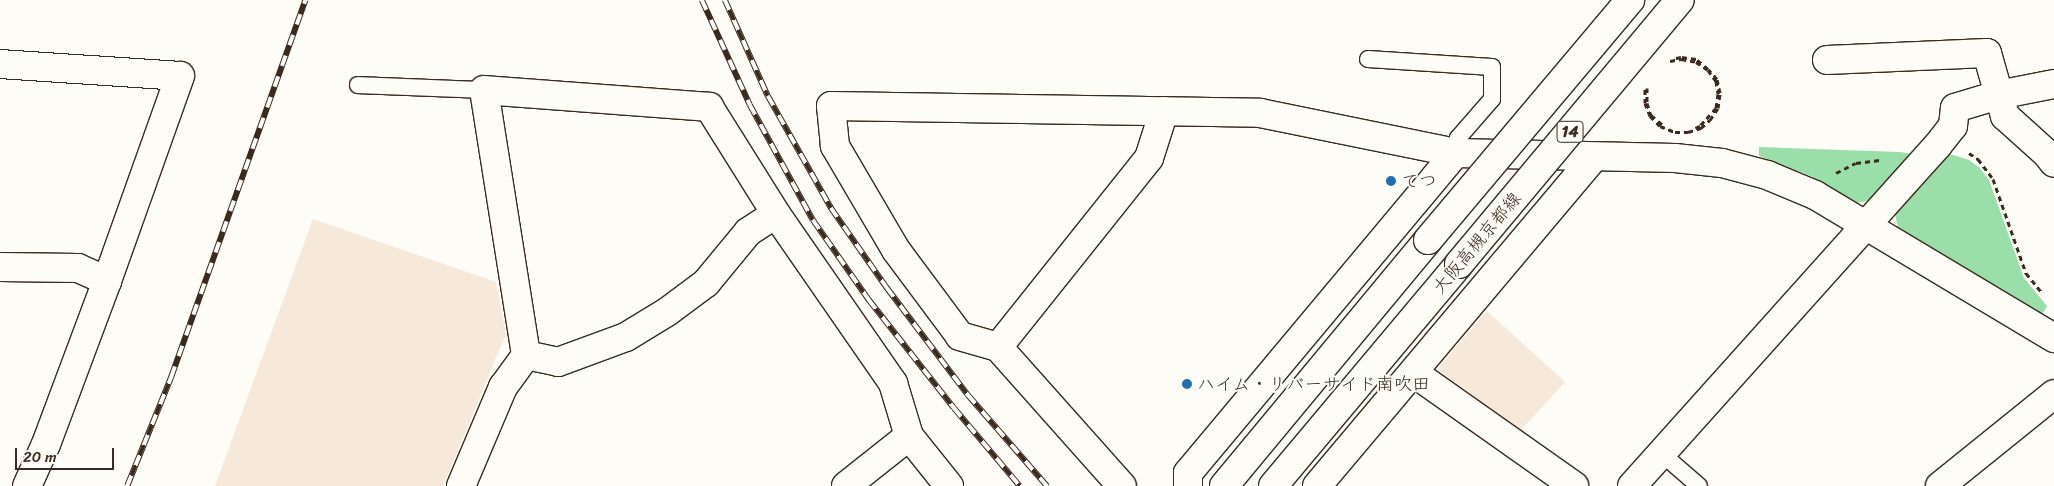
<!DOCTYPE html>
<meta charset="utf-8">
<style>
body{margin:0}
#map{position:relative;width:2054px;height:486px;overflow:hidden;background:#fdfcf7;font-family:Sriracha,"Klee One",sans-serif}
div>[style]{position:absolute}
.built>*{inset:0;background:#f6e9da}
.green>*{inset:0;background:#9adea9}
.path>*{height:3px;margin-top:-1.5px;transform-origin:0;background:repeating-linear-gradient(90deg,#3b2a1e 0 5px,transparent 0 9px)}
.roads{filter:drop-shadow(1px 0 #3b2a1e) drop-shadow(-1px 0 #3b2a1e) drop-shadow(0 1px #3b2a1e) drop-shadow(0 -1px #3b2a1e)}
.service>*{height:16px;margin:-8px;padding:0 8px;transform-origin:8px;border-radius:8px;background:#fdfcf7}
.minor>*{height:28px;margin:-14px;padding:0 14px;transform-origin:14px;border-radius:14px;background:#fdfcf7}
.tertiary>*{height:28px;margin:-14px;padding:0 14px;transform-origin:14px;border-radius:14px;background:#fdfcf7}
.primary>*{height:28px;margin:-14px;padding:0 14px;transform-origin:14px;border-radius:14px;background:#fdfcf7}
.rail>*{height:5.5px;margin-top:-2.75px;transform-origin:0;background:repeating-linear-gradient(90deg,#fdfcf7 0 11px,#3b2a1e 0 22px);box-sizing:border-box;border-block:1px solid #3b2a1e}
.path-bridge>*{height:3px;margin-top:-1.5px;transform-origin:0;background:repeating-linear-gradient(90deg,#3b2a1e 0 5px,transparent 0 9px)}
.bridges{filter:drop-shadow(1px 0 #3b2a1e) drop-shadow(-1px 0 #3b2a1e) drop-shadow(0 1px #3b2a1e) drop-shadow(0 -1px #3b2a1e)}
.primary-bridge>*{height:28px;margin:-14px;padding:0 14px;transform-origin:14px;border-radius:14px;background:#fdfcf7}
.dots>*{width:14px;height:14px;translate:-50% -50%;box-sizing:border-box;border:2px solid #fdfcf7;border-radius:50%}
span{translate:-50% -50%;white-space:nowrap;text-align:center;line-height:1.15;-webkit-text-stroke:4px #fdfcf7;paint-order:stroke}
.shield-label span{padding:1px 4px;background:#fdfcf7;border:1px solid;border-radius:4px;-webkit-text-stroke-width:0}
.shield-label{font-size:16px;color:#3b2a1e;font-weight:700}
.poi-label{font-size:18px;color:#3b2a1e}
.left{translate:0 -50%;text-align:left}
.street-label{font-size:18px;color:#3b2a1e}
.scale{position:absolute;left:15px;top:448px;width:99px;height:22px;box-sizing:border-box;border:2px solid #3b2a1e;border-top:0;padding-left:6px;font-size:15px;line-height:18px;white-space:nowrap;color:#3b2a1e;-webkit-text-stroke:4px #fdfcf7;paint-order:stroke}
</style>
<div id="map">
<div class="built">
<i style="clip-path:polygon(313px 219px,496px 282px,506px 334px,443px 486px,215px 486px)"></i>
<i style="clip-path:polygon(1487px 311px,1565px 382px,1521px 430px,1437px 369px)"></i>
</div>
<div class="green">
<i style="clip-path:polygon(1759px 147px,1899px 152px,1916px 154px,1877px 199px,1856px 203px,1811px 176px,1759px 156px)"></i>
<i style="clip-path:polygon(1944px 152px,1969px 160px,1980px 168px,1989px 180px,2024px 278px,2047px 306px,2042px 315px,1898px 228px,1894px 210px)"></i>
</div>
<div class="path">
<i style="left:1670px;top:61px;width:11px;rotate:-10deg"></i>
<i style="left:1681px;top:59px;width:15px;rotate:11deg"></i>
<i style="left:1696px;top:62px;width:14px;rotate:34deg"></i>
<i style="left:1708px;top:70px;width:14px;rotate:54deg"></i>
<i style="left:1716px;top:81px;width:13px;rotate:81deg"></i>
<i style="left:1718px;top:94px;width:14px;rotate:98deg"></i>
<i style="left:1716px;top:108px;width:24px;rotate:132deg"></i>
<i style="left:1700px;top:126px;width:5px;rotate:158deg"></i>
<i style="left:1647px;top:88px;width:15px;rotate:90deg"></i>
<i style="left:1647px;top:103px;width:13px;rotate:72deg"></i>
<i style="left:1651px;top:115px;width:16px;rotate:40deg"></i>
<i style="left:1969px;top:153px;width:11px;rotate:34deg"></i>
<i style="left:1978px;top:159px;width:25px;rotate:53deg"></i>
<i style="left:1993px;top:179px;width:100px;rotate:70.7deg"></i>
<i style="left:2026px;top:273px;width:26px;rotate:51deg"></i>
<i style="left:1836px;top:173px;width:22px;rotate:-27deg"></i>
<i style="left:1856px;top:163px;width:26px;rotate:-7deg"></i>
</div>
<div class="roads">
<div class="service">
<i style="left:1368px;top:59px;width:124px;rotate:3.7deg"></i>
<i style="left:1492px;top:67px;width:32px;rotate:90deg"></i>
<i style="left:1492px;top:99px;width:52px;rotate:131.1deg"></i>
<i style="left:1458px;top:138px;width:15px;rotate:98deg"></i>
<i style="left:358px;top:85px;width:126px;rotate:2.3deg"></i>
<i style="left:1661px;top:453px;width:50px;rotate:41deg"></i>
</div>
<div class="minor">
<i style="left:1827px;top:60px;width:160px;rotate:-2.5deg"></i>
<i style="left:1987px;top:53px;width:66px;rotate:74.1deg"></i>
<i style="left:2005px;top:116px;width:57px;rotate:42.1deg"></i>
<i style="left:2047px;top:154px;width:11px;rotate:52deg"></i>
<i style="left:0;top:64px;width:180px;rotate:3.8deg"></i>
<i style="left:180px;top:76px;width:218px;rotate:109.6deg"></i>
<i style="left:107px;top:281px;width:174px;rotate:110.5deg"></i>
<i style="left:46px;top:444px;width:46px;rotate:114.3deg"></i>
<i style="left:1164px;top:111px;width:49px;rotate:107.7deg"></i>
<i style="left:1149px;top:158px;width:242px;rotate:128.6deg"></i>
<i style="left:998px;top:347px;width:40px;rotate:-164deg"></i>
<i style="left:960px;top:336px;width:107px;rotate:-126.7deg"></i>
<i style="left:896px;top:250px;width:121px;rotate:-120.4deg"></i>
<i style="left:835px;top:146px;width:40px;rotate:-95.7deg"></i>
<i style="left:831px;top:106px;width:429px;rotate:0.9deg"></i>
<i style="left:1260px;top:113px;width:200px;rotate:11.5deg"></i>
<i style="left:1456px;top:153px;width:219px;rotate:1.3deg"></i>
<i style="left:1675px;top:158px;width:47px;rotate:6.1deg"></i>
<i style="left:1722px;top:163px;width:47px;rotate:14.9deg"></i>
<i style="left:1767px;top:175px;width:52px;rotate:22.6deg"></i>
<i style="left:1815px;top:195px;width:279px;rotate:30.9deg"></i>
<i style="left:0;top:267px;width:78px;rotate:0.7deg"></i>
<i style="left:78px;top:268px;width:32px;rotate:24deg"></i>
<i style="left:526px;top:355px;width:33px;rotate:12deg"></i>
<i style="left:558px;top:362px;width:72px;rotate:-20.2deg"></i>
<i style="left:626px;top:337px;width:48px;rotate:-31.4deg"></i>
<i style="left:667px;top:312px;width:49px;rotate:-36.6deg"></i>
<i style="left:706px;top:283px;width:66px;rotate:-50.5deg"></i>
<i style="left:748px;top:232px;width:33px;rotate:-33deg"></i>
<i style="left:1414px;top:373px;width:196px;rotate:35.2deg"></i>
<i style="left:461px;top:486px;width:108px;rotate:-67deg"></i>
<i style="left:503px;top:387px;width:39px;rotate:-54deg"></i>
<i style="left:526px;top:355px;width:268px;rotate:-99deg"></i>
<i style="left:484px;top:90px;width:226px;rotate:4.3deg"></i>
<i style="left:709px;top:107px;width:126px;rotate:57.9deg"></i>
<i style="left:776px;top:214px;width:206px;rotate:55.3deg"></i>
<i style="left:893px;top:383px;width:55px;rotate:73.2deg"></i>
<i style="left:909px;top:436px;width:64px;rotate:51.3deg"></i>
<i style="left:846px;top:486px;width:80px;rotate:-38.4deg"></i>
<i style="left:1188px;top:486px;width:13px;rotate:-90deg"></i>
<i style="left:1188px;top:473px;width:417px;rotate:-50.1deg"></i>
<i style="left:1317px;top:486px;width:430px;rotate:-49.9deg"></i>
<i style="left:1632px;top:486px;width:458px;rotate:-48.1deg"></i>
<i style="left:1938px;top:145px;width:24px;rotate:-52deg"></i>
<i style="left:1953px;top:126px;width:18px;rotate:-84deg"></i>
<i style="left:1955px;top:108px;width:45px;rotate:-16.8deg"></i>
<i style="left:1998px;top:95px;width:57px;rotate:-11.1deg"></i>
<i style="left:1940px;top:486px;width:146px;rotate:-38.9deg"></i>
</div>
<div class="tertiary">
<i style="left:998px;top:347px;width:186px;rotate:48.3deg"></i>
</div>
<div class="primary">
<i style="left:1224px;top:486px;width:320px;rotate:-50.3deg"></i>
<i style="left:1273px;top:486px;width:290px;rotate:-50deg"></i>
</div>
</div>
<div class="rail">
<i style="left:702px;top:0;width:115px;rotate:65.4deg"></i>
<i style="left:750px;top:105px;width:131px;rotate:61.3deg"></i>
<i style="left:813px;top:220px;width:98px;rotate:55deg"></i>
<i style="left:869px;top:300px;width:137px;rotate:51.8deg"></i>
<i style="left:954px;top:408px;width:102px;rotate:49.8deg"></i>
<i style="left:725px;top:0;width:105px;rotate:65.9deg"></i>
<i style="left:768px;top:96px;width:129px;rotate:60.6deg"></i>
<i style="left:831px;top:208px;width:98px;rotate:55deg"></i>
<i style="left:887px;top:288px;width:134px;rotate:52.9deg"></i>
<i style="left:968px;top:395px;width:121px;rotate:49deg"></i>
<i style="left:127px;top:486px;width:118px;rotate:-68deg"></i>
<i style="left:171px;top:377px;width:400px;rotate:-70.4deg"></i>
</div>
<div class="path-bridge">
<i style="left:1645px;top:89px;width:14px;rotate:90deg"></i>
<i style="left:1645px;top:103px;width:14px;rotate:69deg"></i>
<i style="left:1650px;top:116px;width:14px;rotate:45deg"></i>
<i style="left:1660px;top:126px;width:16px;rotate:22deg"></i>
<i style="left:1675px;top:132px;width:13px"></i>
<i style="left:1688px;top:132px;width:14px;rotate:-17deg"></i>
<i style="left:1701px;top:128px;width:12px;rotate:-42deg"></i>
<i style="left:1710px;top:120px;width:14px;rotate:-56deg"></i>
<i style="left:1718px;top:108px;width:15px;rotate:-82deg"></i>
<i style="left:1720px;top:93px;width:14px;rotate:-102deg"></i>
<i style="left:1717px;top:79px;width:13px;rotate:-132deg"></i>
<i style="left:1708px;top:69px;width:16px;rotate:-140deg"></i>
<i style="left:1696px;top:59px;width:15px;rotate:-172deg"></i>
<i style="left:1681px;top:57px;width:9px;rotate:167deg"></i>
</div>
<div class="bridges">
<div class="primary-bridge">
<i style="left:1428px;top:240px;width:314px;rotate:-49.9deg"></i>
<i style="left:1459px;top:264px;width:344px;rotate:-50.1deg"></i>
</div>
</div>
<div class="dots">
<i style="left:1391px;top:181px;background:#1f6fb2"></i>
<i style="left:1187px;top:384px;background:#1f6fb2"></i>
</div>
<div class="shield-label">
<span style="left:1570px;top:132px">14</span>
</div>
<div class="poi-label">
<span class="left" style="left:1401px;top:181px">てつ</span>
<span class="left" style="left:1197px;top:384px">ハイム・リバーサイド南吹田</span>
</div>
<div class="street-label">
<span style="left:1477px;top:243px;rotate:-50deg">大阪高槻京都線</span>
</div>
<div class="scale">20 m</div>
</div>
